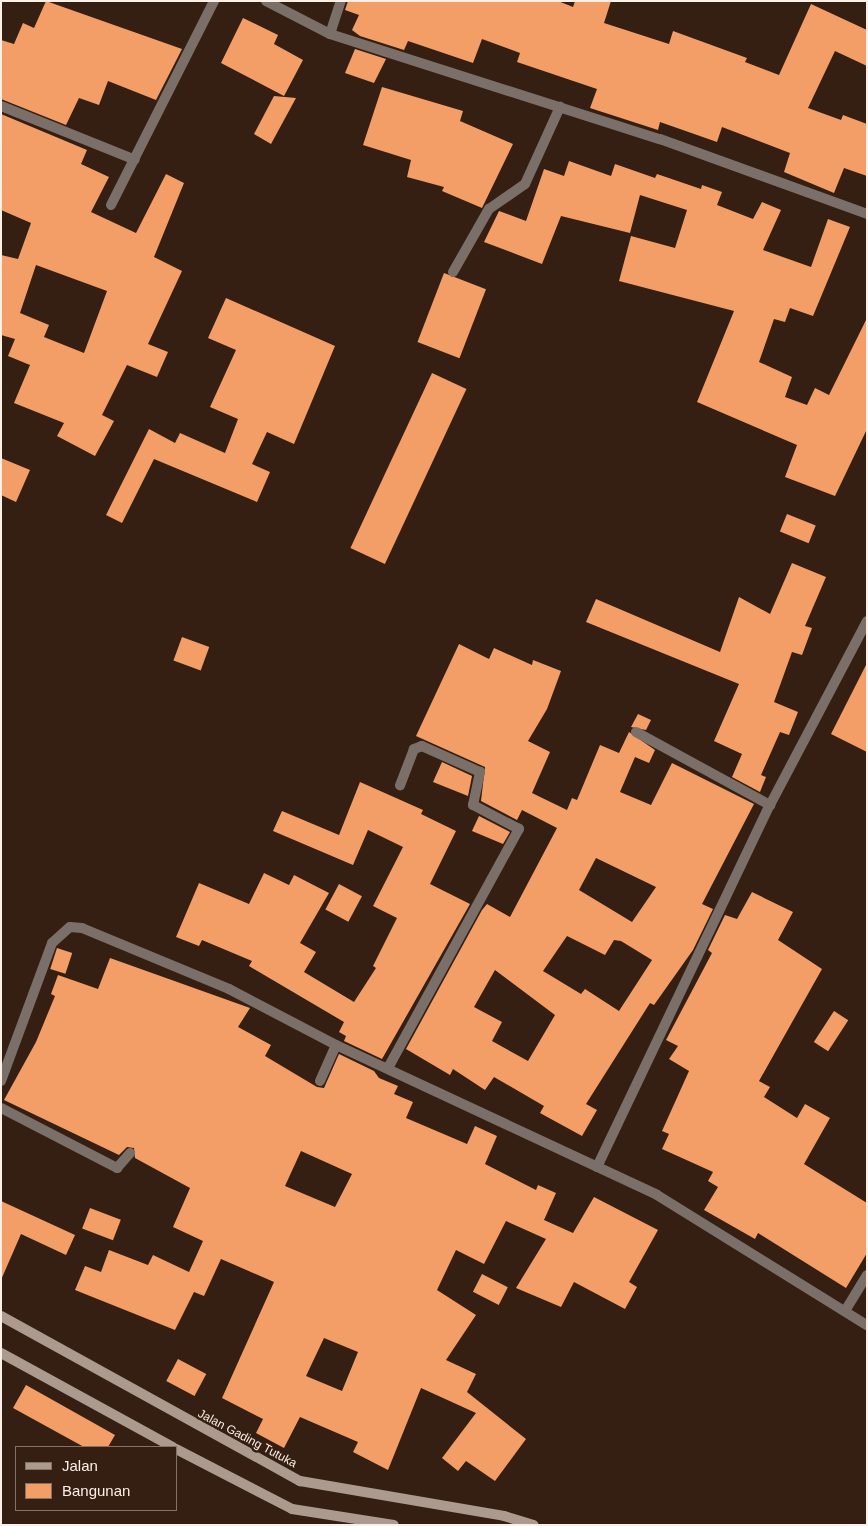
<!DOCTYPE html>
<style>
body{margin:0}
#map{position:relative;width:868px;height:1526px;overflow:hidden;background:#351f12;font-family:Arial,sans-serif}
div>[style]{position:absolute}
.building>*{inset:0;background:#f49e67;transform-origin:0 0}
.minor>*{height:10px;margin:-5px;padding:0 5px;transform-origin:5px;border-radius:5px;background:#7b6f69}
.secondary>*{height:10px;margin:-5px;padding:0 5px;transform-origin:5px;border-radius:5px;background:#ac9a8f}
span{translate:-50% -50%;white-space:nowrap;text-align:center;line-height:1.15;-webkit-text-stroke:5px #351f12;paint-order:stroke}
.street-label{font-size:12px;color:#feefe7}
.frame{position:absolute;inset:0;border:2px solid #feefe7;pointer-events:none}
.legend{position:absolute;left:15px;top:1446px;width:162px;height:65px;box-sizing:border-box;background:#351f12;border:1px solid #857267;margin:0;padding:6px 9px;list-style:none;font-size:15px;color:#feefe7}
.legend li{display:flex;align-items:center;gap:10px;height:25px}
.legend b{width:25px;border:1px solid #857267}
</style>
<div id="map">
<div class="building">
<i style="clip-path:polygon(46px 1px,182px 49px,156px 100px,108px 81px,99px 105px,79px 98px,66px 125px,1px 99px,1px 40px,14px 44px,23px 23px,34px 28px)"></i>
<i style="clip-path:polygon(348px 1px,558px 1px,573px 7px,575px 1px,611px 1px,604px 23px,669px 44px,673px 31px,747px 58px,745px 62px,779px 75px,811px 4px,867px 30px,867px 66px,835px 51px,808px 108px,841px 120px,843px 115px,867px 124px,867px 176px,844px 168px,834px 193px,784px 172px,790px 153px,722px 127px,717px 142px,660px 122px,658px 130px,590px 108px,597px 89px,517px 62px,520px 53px,482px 39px,473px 63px,408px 41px,404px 50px,360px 36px,352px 30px,359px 15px,345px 10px)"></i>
<i style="clip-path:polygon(243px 18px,278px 35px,274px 44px,303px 60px,284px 96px,221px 63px)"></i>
<i style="clip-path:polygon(355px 49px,386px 59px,374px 83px,345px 73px)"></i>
<i style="clip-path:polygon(382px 87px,463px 111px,460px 121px,513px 144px,482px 208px,442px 191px,444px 187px,407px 177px,411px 160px,363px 145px)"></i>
<i style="clip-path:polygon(274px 96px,296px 98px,271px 144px,254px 134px)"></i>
<i style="clip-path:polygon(evenodd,1px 114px,87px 150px,81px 164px,109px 177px,91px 212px,136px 233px,166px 174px,184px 183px,154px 257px,182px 271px,148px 344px,168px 352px,157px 377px,127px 365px,102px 415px,114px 421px,95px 456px,57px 436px,64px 423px,14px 403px,30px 365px,8px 356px,15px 339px,1px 335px,1px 255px,18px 259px,31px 223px,1px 210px,1px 114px,36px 265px,107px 291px,84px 353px,44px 337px,49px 325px,20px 313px,36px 265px)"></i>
<i style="clip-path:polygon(569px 161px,611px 176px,615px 164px,655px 178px,657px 174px,701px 189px,702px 185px,722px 192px,717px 205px,753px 219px,762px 202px,781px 210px,763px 250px,811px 267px,828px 219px,850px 227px,813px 316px,790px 308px,785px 322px,774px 319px,759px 362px,792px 377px,785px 397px,807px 405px,815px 388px,829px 395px,867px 318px,867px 429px,835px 496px,785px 477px,797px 445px,697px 402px,734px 311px,619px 281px,631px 236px,675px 248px,687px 210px,640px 195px,630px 233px,561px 216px,542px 264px,484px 242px,499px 211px,526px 221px,544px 169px,564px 176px)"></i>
<i style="left:444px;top:273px;width:45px;height:74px;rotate:21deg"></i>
<i style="clip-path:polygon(226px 298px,335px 346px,294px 444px,267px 432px,252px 464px,270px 472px,257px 502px,154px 459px,122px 523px,106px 515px,149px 429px,175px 443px,180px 433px,225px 453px,238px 419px,210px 407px,236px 350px,208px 338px)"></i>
<i style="left:432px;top:373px;width:38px;height:193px;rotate:25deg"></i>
<i style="clip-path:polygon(1px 458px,30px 470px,16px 502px,1px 495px)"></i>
<i style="left:787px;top:514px;width:31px;height:19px;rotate:22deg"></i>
<i style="clip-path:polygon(792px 563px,826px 577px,805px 626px,812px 628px,802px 655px,792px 652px,774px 702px,798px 712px,789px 735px,780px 732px,761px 775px,766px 777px,760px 792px,732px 777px,742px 754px,714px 741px,739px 684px,586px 622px,596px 599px,720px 652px,739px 597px,770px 614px)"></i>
<i style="left:182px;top:637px;width:29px;height:25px;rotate:20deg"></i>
<i style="clip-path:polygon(evenodd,459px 644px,489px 659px,494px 648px,532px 665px,533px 660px,561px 671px,547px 709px,528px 741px,550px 752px,532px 793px,567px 810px,572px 798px,577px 800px,600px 745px,619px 753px,629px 732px,655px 750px,649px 763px,635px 757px,620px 792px,651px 805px,672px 763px,754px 804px,702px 904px,713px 909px,693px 950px,654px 1005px,650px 1003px,586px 1104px,597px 1110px,582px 1136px,540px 1113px,544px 1106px,494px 1077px,485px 1090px,453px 1069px,450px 1075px,406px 1049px,482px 910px,487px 904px,510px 917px,557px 828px,522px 810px,517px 820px,481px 801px,485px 767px,416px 736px,459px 644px,596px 858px,656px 887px,632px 922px,579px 890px,596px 858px,459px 644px,567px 936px,605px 955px,614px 940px,621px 941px,652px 960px,619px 1011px,585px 989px,581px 994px,543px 971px,567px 936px,459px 644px,495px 970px,555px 1015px,528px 1061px,492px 1041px,502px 1022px,474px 1007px,495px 970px)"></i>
<i style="clip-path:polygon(867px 663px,867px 752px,831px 734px)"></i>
<i style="clip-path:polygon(638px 714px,651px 720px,646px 730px,631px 727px)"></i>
<i style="clip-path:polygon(442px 762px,472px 776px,468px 796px,433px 782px)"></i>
<i style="clip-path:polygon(360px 782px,423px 810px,421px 814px,456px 831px,430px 884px,470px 904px,382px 1059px,344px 1041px,346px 1036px,339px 1032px,344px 1022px,249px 966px,252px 961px,202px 940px,199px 946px,176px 937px,199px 883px,249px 904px,264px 873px,289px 885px,294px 875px,329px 893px,300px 943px,316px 952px,304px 972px,354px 1002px,376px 968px,373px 966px,397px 918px,373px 906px,403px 847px,368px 830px,353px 865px,273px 831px,282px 811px,339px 835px)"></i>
<i style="clip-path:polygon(479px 816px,510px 832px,503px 844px,472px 831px)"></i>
<i style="left:339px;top:884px;width:26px;height:29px;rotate:28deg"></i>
<i style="clip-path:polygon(752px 892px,793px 912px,778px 940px,822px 969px,759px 1081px,770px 1087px,764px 1097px,797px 1118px,805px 1104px,830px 1118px,804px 1164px,867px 1203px,867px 1253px,846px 1288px,758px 1233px,755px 1239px,704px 1210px,718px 1187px,708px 1181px,713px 1172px,662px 1149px,669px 1134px,662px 1131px,689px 1071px,669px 1059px,678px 1046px,666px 1040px,712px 953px,708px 950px,725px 915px,737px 919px)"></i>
<i style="left:57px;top:948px;width:16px;height:22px;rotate:18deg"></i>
<i style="clip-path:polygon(evenodd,110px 958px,250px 1008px,238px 1027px,271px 1045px,265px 1056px,317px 1087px,324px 1088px,339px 1054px,374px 1071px,379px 1078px,398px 1086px,394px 1094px,413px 1102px,406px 1118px,467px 1144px,475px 1126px,497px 1136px,485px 1164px,536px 1190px,538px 1185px,556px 1193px,544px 1220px,573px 1233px,594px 1197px,658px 1230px,629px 1282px,637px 1287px,625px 1309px,574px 1282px,561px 1307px,516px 1288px,546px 1239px,506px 1221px,484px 1264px,456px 1250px,437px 1290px,476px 1315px,446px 1360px,476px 1374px,467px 1392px,526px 1439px,495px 1481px,466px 1461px,458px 1471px,442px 1458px,476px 1413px,421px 1388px,388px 1470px,353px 1452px,358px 1442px,300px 1417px,284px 1448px,256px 1433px,263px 1419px,222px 1398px,274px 1282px,221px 1259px,204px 1296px,194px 1292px,175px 1330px,75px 1290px,85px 1266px,101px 1272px,109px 1250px,148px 1265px,153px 1255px,189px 1272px,203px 1241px,173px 1227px,190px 1188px,135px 1158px,134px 1148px,127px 1147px,119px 1155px,4px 1100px,36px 1042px,55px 996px,51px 994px,58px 975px,98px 989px,110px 958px,301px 1151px,352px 1174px,335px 1207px,285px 1186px,301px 1151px,110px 958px,324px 1338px,358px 1352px,342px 1391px,306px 1376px,324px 1338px)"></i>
<i style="left:834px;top:1011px;width:17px;height:37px;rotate:33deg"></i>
<i style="clip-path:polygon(1px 1201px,75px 1235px,66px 1255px,21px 1234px,1px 1280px)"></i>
<i style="left:90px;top:1208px;width:33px;height:22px;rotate:21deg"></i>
<i style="left:482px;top:1274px;width:29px;height:20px;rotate:27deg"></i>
<i style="left:178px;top:1359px;width:32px;height:25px;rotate:28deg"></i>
<i style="clip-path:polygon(26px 1385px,115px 1435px,108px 1447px,84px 1447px,13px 1408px)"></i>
</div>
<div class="minor">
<i style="left:266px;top:1px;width:72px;rotate:27.3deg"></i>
<i style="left:330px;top:34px;width:346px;rotate:17.7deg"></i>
<i style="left:660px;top:139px;width:220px;rotate:19.9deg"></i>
<i style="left:330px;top:34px;width:35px;rotate:-72deg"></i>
<i style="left:1px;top:106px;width:144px;rotate:21.9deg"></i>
<i style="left:111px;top:205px;width:229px;rotate:-63.2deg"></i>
<i style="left:453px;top:272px;width:73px;rotate:-60.3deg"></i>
<i style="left:489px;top:209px;width:44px;rotate:-34.8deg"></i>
<i style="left:525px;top:184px;width:85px;rotate:-65.6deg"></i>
<i style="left:636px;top:732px;width:153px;rotate:28.6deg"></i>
<i style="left:388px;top:1068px;width:273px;rotate:-61.3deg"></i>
<i style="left:519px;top:829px;width:52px;rotate:-152.4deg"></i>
<i style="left:473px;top:805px;width:34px;rotate:-78deg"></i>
<i style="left:480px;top:772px;width:64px;rotate:-155.9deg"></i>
<i style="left:422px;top:746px;width:9px;rotate:159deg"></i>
<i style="left:414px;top:749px;width:39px;rotate:111deg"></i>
<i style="left:1px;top:1081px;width:147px;rotate:-69.7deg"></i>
<i style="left:52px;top:943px;width:24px;rotate:-42deg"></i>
<i style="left:70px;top:927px;width:12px;rotate:5deg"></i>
<i style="left:82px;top:928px;width:159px;rotate:22.5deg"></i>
<i style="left:229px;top:989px;width:121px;rotate:27.6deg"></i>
<i style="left:336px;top:1045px;width:354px;rotate:25deg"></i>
<i style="left:657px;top:1195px;width:247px;rotate:31.8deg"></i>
<i style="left:320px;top:1081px;width:39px;rotate:-66deg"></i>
<i style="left:1px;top:1108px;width:131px;rotate:27.3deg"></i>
<i style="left:117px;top:1168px;width:20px;rotate:-49deg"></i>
<i style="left:597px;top:1167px;width:401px;rotate:-64.5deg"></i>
<i style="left:770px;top:805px;width:208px;rotate:-62.2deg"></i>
<i style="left:845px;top:1311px;width:42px;rotate:-58.6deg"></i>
</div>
<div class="secondary">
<i style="left:1px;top:1316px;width:342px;rotate:28.9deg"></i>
<i style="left:300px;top:1481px;width:207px;rotate:9.7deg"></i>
<i style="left:504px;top:1516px;width:31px;rotate:17deg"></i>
<i style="left:1px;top:1353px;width:196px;rotate:28.7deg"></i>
<i style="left:176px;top:1449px;width:131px;rotate:27.3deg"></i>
<i style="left:292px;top:1509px;width:103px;rotate:8.9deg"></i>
</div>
<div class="street-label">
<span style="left:247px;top:1439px;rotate:28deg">Jalan Gading Tutuka</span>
</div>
<div class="frame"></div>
<ul class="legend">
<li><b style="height:6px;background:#ac9a8f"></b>Jalan</li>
<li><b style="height:14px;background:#f49e67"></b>Bangunan</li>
</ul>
</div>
